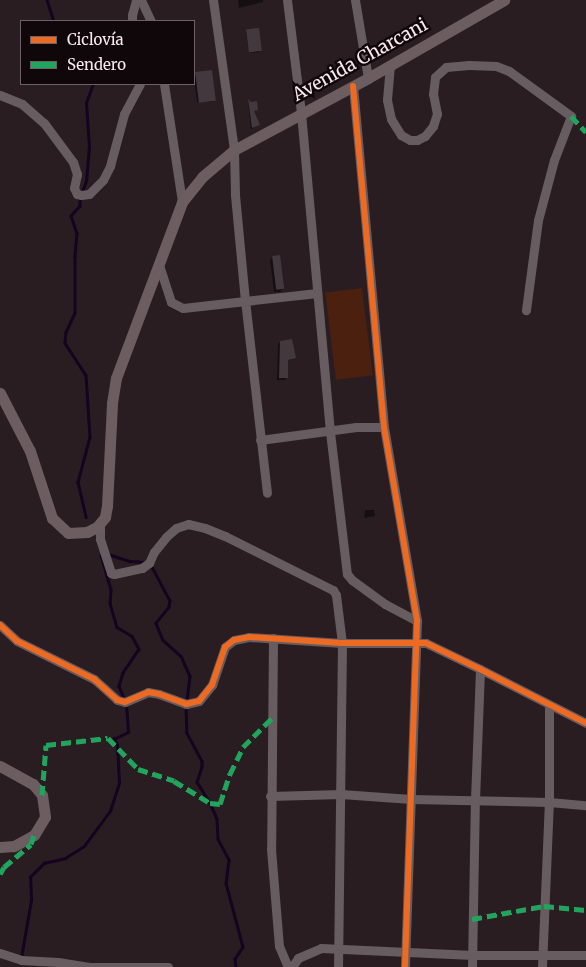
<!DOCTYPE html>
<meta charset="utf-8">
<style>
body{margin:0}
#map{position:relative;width:586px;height:967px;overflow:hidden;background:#2a1d22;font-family:Merriweather,serif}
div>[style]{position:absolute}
.green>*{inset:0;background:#4b200f;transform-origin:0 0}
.shadow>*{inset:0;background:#0007}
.stream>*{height:2.5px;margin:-1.25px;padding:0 1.25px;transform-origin:1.25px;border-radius:1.25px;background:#150320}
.building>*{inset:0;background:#43383e;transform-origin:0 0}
.minor>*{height:9px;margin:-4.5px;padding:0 4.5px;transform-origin:4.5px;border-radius:4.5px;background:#675c60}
.major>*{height:11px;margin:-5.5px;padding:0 5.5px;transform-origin:5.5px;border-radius:5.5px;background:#6b5d60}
.quiet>*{height:5px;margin-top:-2.5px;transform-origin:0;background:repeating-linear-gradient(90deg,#20a55d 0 10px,transparent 0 15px)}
.cycleway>*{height:6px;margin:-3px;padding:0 3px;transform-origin:3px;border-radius:3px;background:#ed6a23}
span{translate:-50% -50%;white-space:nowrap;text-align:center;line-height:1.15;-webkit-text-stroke:5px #10070a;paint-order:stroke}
.street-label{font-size:18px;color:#fae9ef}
.legend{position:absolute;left:20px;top:20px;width:175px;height:65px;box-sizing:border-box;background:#10070a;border:1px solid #6e6166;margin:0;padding:6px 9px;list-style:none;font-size:15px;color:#fae9ef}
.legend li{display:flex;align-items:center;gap:10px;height:25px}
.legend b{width:25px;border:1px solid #6e6166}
</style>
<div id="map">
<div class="green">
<i style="left:362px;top:288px;width:88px;height:37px;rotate:83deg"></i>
</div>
<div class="shadow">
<i style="clip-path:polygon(238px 0,263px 0,263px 2px,239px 8px)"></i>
<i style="clip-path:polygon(246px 31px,260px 51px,259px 52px,249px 53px)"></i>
<i style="clip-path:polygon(196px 74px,214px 100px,212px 102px,197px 102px,194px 78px)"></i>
<i style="clip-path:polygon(248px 101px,256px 110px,253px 111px,259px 125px,251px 129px)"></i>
<i style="clip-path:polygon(273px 257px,283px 289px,280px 292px,274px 292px,270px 260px)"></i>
<i style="clip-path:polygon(280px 342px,294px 358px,287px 361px,287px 377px,285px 380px,277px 380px,278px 344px)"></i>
<i style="clip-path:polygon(365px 510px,374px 510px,375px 516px,364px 518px)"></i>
</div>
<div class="stream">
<i style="left:47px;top:0;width:22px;rotate:72deg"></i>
<i style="left:82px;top:192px;width:12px;rotate:-70deg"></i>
<i style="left:86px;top:181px;width:34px;rotate:-85deg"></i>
<i style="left:89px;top:147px;width:44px;rotate:-93.9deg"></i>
<i style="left:86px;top:103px;width:20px;rotate:-70deg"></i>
<i style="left:80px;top:197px;width:9px;rotate:90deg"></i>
<i style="left:80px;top:206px;width:13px;rotate:132deg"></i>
<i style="left:71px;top:216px;width:18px;rotate:71deg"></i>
<i style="left:77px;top:233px;width:23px;rotate:95deg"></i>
<i style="left:75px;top:256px;width:57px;rotate:90deg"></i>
<i style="left:75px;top:313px;width:21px;rotate:115deg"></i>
<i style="left:66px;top:332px;width:11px;rotate:95deg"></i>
<i style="left:65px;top:343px;width:38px;rotate:57deg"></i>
<i style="left:86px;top:375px;width:62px;rotate:86.3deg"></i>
<i style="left:90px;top:437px;width:47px;rotate:104.9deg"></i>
<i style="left:78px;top:482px;width:36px;rotate:77deg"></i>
<i style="left:108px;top:554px;width:23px;rotate:18deg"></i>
<i style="left:130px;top:561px;width:14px;rotate:4deg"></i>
<i style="left:101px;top:555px;width:36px;rotate:74deg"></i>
<i style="left:111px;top:590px;width:13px;rotate:94deg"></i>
<i style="left:110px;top:603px;width:25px;rotate:74deg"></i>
<i style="left:117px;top:627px;width:17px;rotate:31deg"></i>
<i style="left:132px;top:636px;width:15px;rotate:62deg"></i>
<i style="left:139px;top:649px;width:29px;rotate:124deg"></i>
<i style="left:123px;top:673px;width:14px;rotate:107deg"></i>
<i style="left:119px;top:686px;width:13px;rotate:67deg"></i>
<i style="left:151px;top:565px;width:40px;rotate:62deg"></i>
<i style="left:170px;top:600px;width:7px;rotate:98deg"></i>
<i style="left:169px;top:607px;width:21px;rotate:129deg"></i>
<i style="left:156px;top:623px;width:18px;rotate:68deg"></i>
<i style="left:163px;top:640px;width:24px;rotate:42deg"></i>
<i style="left:181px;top:656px;width:22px;rotate:66deg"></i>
<i style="left:190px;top:676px;width:25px;rotate:97deg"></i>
<i style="left:186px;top:706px;width:27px;rotate:88deg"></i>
<i style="left:187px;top:733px;width:32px;rotate:62deg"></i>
<i style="left:202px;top:761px;width:6px;rotate:90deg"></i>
<i style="left:202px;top:767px;width:16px;rotate:108deg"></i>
<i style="left:197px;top:782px;width:25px;rotate:58deg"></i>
<i style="left:210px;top:803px;width:17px;rotate:66deg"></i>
<i style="left:217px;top:819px;width:20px;rotate:87deg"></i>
<i style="left:218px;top:839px;width:24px;rotate:62deg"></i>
<i style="left:229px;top:860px;width:23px;rotate:97deg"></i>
<i style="left:226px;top:883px;width:66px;rotate:75.1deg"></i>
<i style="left:243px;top:947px;width:14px;rotate:124deg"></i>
<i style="left:235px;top:959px;width:8px;rotate:83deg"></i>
<i style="left:21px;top:958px;width:59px;rotate:-80.2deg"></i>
<i style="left:31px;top:900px;width:23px;rotate:-92deg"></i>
<i style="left:30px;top:877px;width:20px;rotate:-45deg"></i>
<i style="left:44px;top:863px;width:22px;rotate:-13deg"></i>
<i style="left:65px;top:858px;width:22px;rotate:-32deg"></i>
<i style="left:84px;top:846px;width:44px;rotate:-53.4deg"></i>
<i style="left:110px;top:811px;width:29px;rotate:-72deg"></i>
<i style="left:119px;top:783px;width:38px;rotate:-93deg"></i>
<i style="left:117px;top:745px;width:7px;rotate:-117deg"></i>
<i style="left:114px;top:739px;width:16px;rotate:-27deg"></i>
<i style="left:128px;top:732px;width:29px;rotate:-94deg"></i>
</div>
<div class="building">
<i style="left:259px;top:28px;width:23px;height:13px;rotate:83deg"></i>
<i style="left:212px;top:70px;width:31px;height:17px;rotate:83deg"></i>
<i style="clip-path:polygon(248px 99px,251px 102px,257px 101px,258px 110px,254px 111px,260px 125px,252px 128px)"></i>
<i style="left:280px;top:255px;width:34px;height:8px;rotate:83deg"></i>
<i style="clip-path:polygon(292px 339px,296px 358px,288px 360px,288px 378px,279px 378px,280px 341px)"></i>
</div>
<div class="minor">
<i style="left:141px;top:0;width:23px;rotate:65deg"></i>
<i style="left:213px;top:0;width:151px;rotate:82deg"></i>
<i style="left:234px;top:150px;width:45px;rotate:88.7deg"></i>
<i style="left:235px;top:195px;width:105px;rotate:84.6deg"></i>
<i style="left:245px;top:300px;width:194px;rotate:83.5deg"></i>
<i style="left:287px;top:0;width:114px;rotate:82.9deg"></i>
<i style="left:301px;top:113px;width:320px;rotate:84.8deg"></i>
<i style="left:330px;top:432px;width:143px;rotate:83.2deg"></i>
<i style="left:347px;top:574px;width:8px;rotate:50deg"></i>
<i style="left:352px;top:580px;width:41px;rotate:36deg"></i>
<i style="left:385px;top:604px;width:36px;rotate:28deg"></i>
<i style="left:355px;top:0;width:79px;rotate:80.5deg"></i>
<i style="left:132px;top:21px;width:6px;rotate:-90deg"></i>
<i style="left:132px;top:15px;width:16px;rotate:-75deg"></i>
<i style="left:390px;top:65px;width:35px;rotate:95deg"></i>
<i style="left:387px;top:100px;width:19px;rotate:78deg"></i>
<i style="left:391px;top:119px;width:19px;rotate:58deg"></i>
<i style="left:401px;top:135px;width:10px;rotate:29deg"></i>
<i style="left:410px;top:140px;width:7px"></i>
<i style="left:417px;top:140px;width:9px;rotate:-27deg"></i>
<i style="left:425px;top:136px;width:13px;rotate:-51deg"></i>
<i style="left:433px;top:126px;width:13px;rotate:-72deg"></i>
<i style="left:437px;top:114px;width:20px;rotate:-101deg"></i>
<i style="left:433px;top:94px;width:17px;rotate:-83deg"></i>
<i style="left:435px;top:77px;width:15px;rotate:-42deg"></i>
<i style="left:446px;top:67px;width:23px;rotate:-5deg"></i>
<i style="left:469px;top:65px;width:27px;rotate:2deg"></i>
<i style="left:496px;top:66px;width:14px;rotate:21deg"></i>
<i style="left:509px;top:71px;width:77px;rotate:36deg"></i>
<i style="left:571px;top:116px;width:47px;rotate:111.1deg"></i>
<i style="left:554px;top:160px;width:62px;rotate:104.9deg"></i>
<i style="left:538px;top:220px;width:91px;rotate:97.6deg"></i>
<i style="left:164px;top:84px;width:119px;rotate:81.3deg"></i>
<i style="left:353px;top:86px;width:342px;rotate:84.8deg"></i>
<i style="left:384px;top:427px;width:197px;rotate:80.3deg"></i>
<i style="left:417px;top:621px;width:346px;rotate:92deg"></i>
<i style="left:0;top:95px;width:24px;rotate:22deg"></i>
<i style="left:22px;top:104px;width:29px;rotate:41deg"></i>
<i style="left:44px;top:123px;width:49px;rotate:53.4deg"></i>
<i style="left:73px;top:162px;width:13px;rotate:72deg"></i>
<i style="left:77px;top:174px;width:14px;rotate:102deg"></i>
<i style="left:74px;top:188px;width:7px;rotate:63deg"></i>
<i style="left:77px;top:194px;width:4px;rotate:14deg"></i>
<i style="left:81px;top:195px;width:8px;rotate:-7deg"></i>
<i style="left:89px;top:194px;width:20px;rotate:-45deg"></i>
<i style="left:103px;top:180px;width:16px;rotate:-63deg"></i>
<i style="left:110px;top:166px;width:54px;rotate:-74.9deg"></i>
<i style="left:124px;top:114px;width:34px;rotate:-62deg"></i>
<i style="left:159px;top:265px;width:39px;rotate:72deg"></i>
<i style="left:171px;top:302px;width:13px;rotate:27deg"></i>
<i style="left:183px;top:308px;width:135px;rotate:-6.4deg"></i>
<i style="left:260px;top:440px;width:97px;rotate:-7.7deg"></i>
<i style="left:356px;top:427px;width:28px"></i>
<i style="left:100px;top:525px;width:14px;rotate:90deg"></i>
<i style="left:100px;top:539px;width:36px;rotate:72deg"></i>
<i style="left:111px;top:573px;width:3px;rotate:18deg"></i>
<i style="left:114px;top:574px;width:29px;rotate:-12deg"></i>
<i style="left:142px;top:568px;width:9px;rotate:-36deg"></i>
<i style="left:149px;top:563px;width:12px;rotate:-66deg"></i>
<i style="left:154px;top:552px;width:19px;rotate:-51deg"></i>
<i style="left:166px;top:537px;width:13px;rotate:-42deg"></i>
<i style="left:176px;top:528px;width:13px;rotate:-18deg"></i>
<i style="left:188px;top:524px;width:17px;rotate:13deg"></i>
<i style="left:205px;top:528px;width:22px;rotate:22deg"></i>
<i style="left:225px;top:536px;width:121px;rotate:26.6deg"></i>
<i style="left:333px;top:590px;width:6px;rotate:59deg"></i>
<i style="left:336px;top:595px;width:48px;rotate:82.9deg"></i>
<i style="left:342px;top:643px;width:324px;rotate:90.7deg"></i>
<i style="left:0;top:625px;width:23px;rotate:43deg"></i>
<i style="left:17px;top:641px;width:86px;rotate:26.3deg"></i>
<i style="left:94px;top:679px;width:31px;rotate:42deg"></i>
<i style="left:117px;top:700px;width:8px;rotate:14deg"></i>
<i style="left:125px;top:702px;width:25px;rotate:-23deg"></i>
<i style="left:148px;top:692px;width:11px;rotate:10deg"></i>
<i style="left:159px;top:694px;width:29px;rotate:20deg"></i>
<i style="left:186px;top:704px;width:13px;rotate:-13deg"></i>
<i style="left:199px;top:701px;width:21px;rotate:-51deg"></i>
<i style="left:212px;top:685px;width:40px;rotate:-71.1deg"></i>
<i style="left:225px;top:647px;width:11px;rotate:-38deg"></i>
<i style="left:234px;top:640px;width:15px;rotate:-11deg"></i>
<i style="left:249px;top:637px;width:93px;rotate:3.7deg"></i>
<i style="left:342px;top:643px;width:84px"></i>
<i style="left:426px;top:643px;width:60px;rotate:25.7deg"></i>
<i style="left:480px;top:669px;width:119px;rotate:27deg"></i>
<i style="left:273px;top:638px;width:211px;rotate:90.5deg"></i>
<i style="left:271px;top:849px;width:97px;rotate:85.3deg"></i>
<i style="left:279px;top:946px;width:23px;rotate:67deg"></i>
<i style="left:270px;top:796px;width:71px;rotate:-1.6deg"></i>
<i style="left:341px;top:794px;width:70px;rotate:4.1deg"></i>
<i style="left:411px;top:799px;width:138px;rotate:1.2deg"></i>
<i style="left:549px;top:802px;width:37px;rotate:5deg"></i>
<i style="left:0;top:953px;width:22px;rotate:18deg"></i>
<i style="left:21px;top:960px;width:37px;rotate:3deg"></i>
<i style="left:58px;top:962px;width:33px;rotate:9deg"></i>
<i style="left:91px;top:967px;width:77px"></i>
<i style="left:292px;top:967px;width:11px;rotate:-56deg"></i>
<i style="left:298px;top:958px;width:25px;rotate:-23deg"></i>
<i style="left:321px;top:948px;width:152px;rotate:2.6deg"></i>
<i style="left:473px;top:955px;width:113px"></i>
<i style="left:472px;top:967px;width:167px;rotate:-89deg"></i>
<i style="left:475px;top:800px;width:131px;rotate:-87.8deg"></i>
<i style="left:542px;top:967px;width:165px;rotate:-87.6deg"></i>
<i style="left:549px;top:802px;width:96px;rotate:-90deg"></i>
</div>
<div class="major">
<i style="left:0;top:393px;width:65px;rotate:62.7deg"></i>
<i style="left:30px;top:451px;width:71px;rotate:71.8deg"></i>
<i style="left:52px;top:518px;width:22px;rotate:43deg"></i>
<i style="left:68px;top:533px;width:19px;rotate:-3deg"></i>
<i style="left:87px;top:532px;width:11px;rotate:-27deg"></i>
<i style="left:97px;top:527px;width:13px;rotate:-51deg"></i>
<i style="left:105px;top:517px;width:11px;rotate:-80deg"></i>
<i style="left:107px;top:506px;width:103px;rotate:-87.2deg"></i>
<i style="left:112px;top:403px;width:25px;rotate:-81deg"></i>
<i style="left:116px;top:378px;width:188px;rotate:-69.4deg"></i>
<i style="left:182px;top:202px;width:32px;rotate:-51deg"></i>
<i style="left:202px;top:177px;width:42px;rotate:-40.2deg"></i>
<i style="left:234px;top:150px;width:152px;rotate:-28.2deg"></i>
<i style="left:368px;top:78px;width:157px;rotate:-29.8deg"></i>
<i style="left:0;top:766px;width:38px;rotate:29deg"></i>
<i style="left:33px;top:784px;width:14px;rotate:51deg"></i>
<i style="left:42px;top:795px;width:22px;rotate:82deg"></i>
<i style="left:45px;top:817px;width:21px;rotate:121deg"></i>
<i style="left:34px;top:835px;width:23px;rotate:151deg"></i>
<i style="left:14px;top:846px;width:14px;rotate:176deg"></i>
</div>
<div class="quiet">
<i style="left:571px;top:116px;width:22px;rotate:47deg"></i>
<i style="left:42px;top:795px;width:50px;rotate:-85.4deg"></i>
<i style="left:46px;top:745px;width:62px;rotate:-6.4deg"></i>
<i style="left:108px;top:738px;width:43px;rotate:45.9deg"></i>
<i style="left:138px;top:769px;width:38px;rotate:18deg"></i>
<i style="left:174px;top:781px;width:42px;rotate:31.4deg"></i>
<i style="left:210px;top:803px;width:10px;rotate:6deg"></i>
<i style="left:220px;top:804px;width:32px;rotate:-72deg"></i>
<i style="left:230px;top:774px;width:30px;rotate:-64deg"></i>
<i style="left:243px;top:747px;width:42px;rotate:-45deg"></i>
<i style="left:0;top:874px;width:8px;rotate:-60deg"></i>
<i style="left:4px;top:867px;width:35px;rotate:-40deg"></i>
<i style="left:31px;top:844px;width:9px;rotate:-72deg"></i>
<i style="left:472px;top:919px;width:73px;rotate:-10.2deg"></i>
<i style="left:544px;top:906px;width:42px;rotate:5.4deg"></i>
</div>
<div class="cycleway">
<i style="left:353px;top:86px;width:342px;rotate:84.8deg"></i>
<i style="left:384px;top:427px;width:197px;rotate:80.3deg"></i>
<i style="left:417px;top:621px;width:346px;rotate:92deg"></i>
<i style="left:0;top:625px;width:23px;rotate:43deg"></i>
<i style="left:17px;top:641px;width:86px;rotate:26.3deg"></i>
<i style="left:94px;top:679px;width:31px;rotate:42deg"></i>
<i style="left:117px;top:700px;width:8px;rotate:14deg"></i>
<i style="left:125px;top:702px;width:25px;rotate:-23deg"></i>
<i style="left:148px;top:692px;width:11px;rotate:10deg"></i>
<i style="left:159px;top:694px;width:29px;rotate:20deg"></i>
<i style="left:186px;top:704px;width:13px;rotate:-13deg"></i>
<i style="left:199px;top:701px;width:21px;rotate:-51deg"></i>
<i style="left:212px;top:685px;width:40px;rotate:-71.1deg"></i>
<i style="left:225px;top:647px;width:11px;rotate:-38deg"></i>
<i style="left:234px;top:640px;width:15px;rotate:-11deg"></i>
<i style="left:249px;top:637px;width:93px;rotate:3.7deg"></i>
<i style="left:342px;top:643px;width:84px"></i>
<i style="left:426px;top:643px;width:60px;rotate:25.7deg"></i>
<i style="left:480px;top:669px;width:119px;rotate:27deg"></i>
</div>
<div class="street-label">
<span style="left:360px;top:60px;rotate:-29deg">Avenida Charcani</span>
</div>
<ul class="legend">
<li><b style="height:6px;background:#ed6a23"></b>Ciclovía</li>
<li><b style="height:6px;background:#20a55d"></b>Sendero</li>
</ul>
</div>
